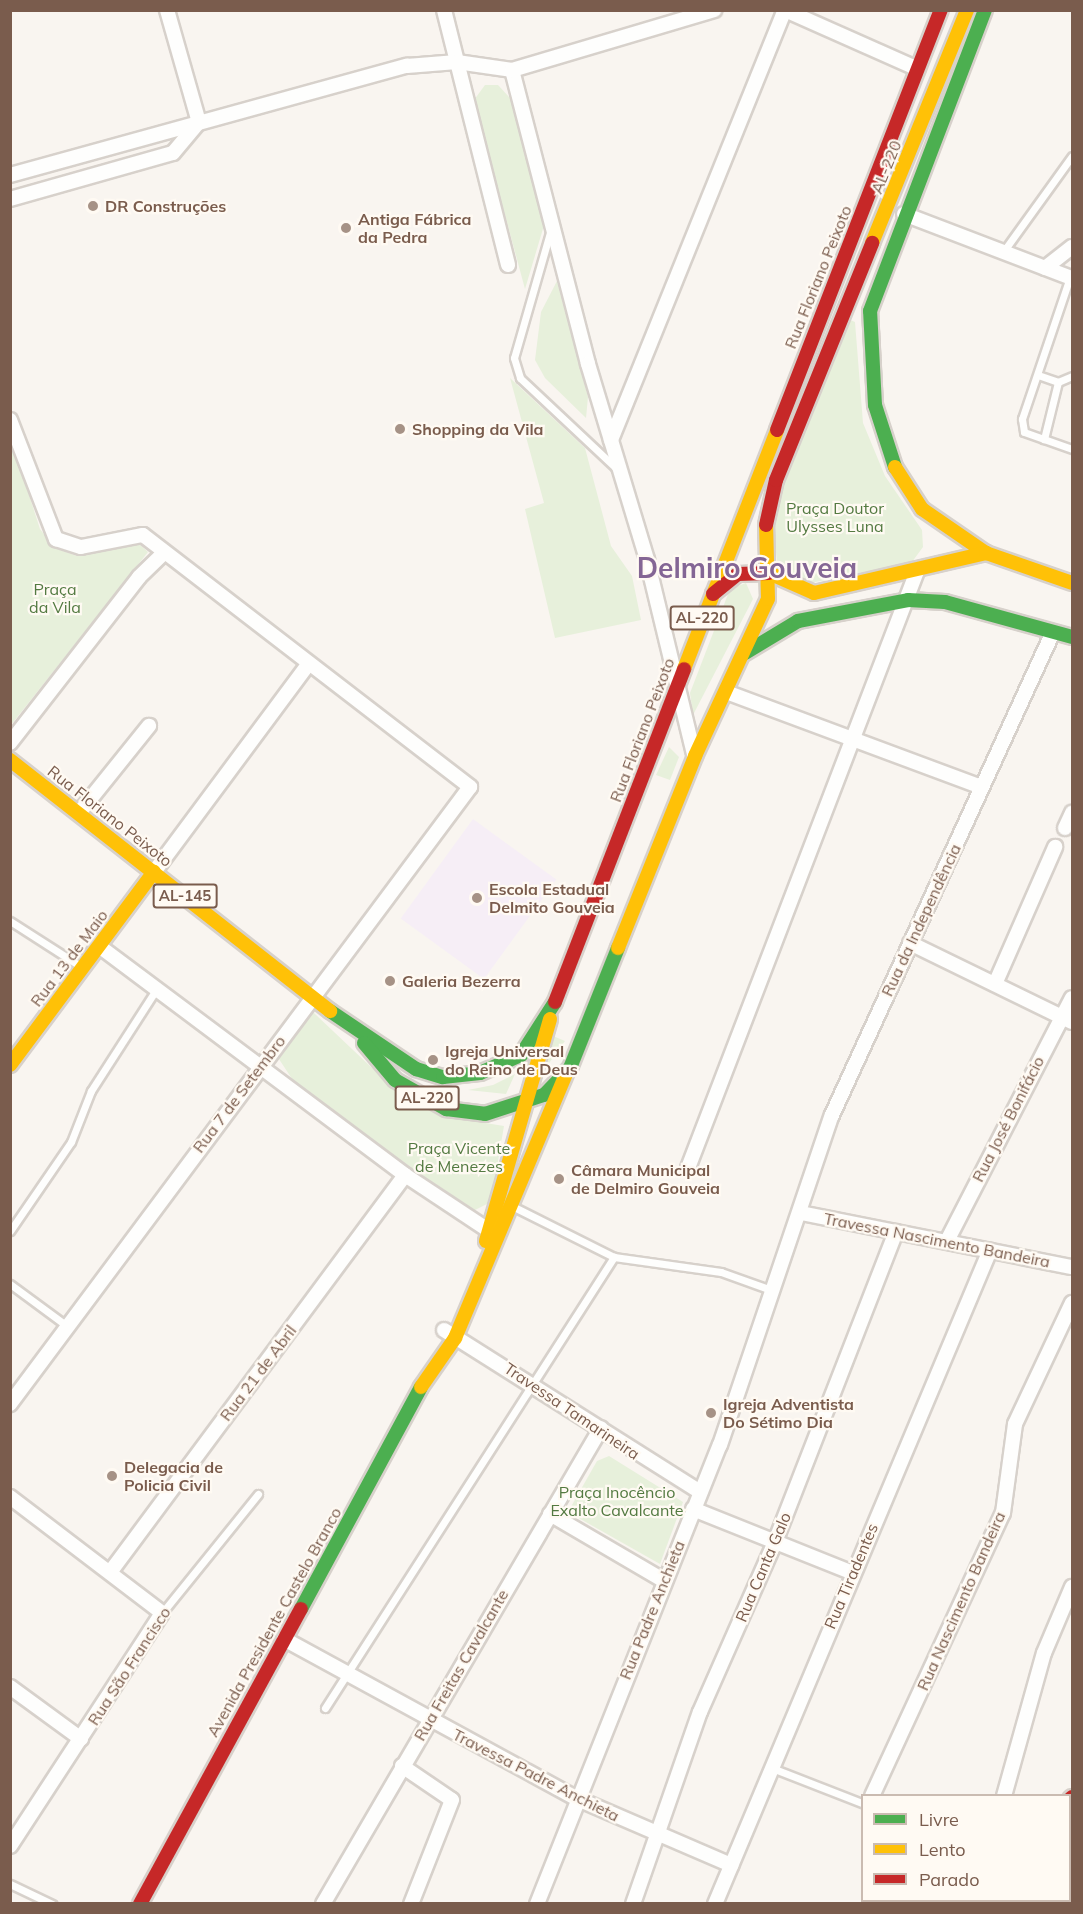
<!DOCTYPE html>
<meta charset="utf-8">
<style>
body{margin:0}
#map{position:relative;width:1083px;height:1914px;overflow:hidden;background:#f9f5f0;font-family:Mulish,sans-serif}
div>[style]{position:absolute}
.education>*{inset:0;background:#f6eef6;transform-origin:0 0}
.green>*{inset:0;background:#e7f0db}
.stream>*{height:5px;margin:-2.5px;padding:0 2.5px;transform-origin:2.5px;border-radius:2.5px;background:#d0e8ea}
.roads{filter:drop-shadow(2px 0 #d7d1cb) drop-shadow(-2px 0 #d7d1cb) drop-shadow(0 2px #d7d1cb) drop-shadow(0 -2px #d7d1cb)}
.lane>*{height:7px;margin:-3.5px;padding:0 3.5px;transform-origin:3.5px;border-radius:3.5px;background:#fefefd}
.street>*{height:14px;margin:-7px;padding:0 7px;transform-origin:7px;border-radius:7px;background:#fefefd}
.fast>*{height:14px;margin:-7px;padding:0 7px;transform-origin:7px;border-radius:7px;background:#4caf50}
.slow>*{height:14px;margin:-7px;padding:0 7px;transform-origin:7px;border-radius:7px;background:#ffc107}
.jam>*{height:14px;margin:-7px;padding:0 7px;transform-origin:7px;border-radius:7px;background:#c62828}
.dots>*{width:16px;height:16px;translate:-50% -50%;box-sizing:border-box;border:3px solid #fffaf3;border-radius:50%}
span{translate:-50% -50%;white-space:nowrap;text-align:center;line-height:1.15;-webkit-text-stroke:4.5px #fffaf3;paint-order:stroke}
.shield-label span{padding:2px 4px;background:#fffaf3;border:2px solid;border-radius:4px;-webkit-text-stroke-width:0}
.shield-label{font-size:15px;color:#7a5c4d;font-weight:700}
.street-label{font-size:16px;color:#7a5c4d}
.poi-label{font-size:16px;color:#7a5c4d;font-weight:700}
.left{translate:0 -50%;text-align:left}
.park-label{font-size:16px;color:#537a41}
.town-label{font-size:28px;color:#846695;font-weight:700}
.frame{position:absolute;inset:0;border:12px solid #7a5c4d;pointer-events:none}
.legend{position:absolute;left:861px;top:1794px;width:210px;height:108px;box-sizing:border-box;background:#fffaf3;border:2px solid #cabbb1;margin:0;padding:8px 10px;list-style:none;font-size:18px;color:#7a5c4d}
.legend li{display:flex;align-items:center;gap:12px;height:30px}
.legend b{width:30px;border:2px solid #cabbb1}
</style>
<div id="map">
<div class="education">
<i style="left:473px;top:819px;width:103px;height:123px;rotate:36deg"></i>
</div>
<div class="green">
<i style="clip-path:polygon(485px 85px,498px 85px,510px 98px,545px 222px,525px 289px,474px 100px)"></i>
<i style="clip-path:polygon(557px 281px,588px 397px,586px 418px,545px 378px,535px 360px,541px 312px)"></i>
<i style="clip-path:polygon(848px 319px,855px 322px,863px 423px,885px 476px,922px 530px,923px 547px,912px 562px,806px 584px,777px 563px,772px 511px)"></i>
<i style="clip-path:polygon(510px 378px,585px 448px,611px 546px,632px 576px,641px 620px,555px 638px,525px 509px,544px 503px)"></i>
<i style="clip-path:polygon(10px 436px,40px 529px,55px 548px,77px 556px,138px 543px,148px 552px,11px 725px)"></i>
<i style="clip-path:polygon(746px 583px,753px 599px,693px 715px,690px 693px,730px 589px)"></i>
<i style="clip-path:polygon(669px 747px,679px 757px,670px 780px,656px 775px)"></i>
<i style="clip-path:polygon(306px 1013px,314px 1013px,371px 1067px,442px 1116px,504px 1126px,491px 1202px,471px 1212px,298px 1088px,275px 1053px)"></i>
<i style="clip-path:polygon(553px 1036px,565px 1041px,534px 1084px)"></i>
<i style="clip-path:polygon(515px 1074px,506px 1094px,468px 1090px,493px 1085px)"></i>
<i style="clip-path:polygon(609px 1456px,683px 1502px,660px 1564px,568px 1512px,597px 1461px)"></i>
</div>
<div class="stream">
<i style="left:1070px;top:1824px;width:3px;rotate:-45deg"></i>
<i style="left:905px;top:1904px;width:7px;rotate:-34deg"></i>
</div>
<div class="roads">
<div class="lane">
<i style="left:551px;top:229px;width:134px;rotate:106deg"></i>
<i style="left:514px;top:358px;width:21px;rotate:73deg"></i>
<i style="left:520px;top:378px;width:133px;rotate:43.2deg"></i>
<i style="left:1003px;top:252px;width:118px;rotate:-54.3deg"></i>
<i style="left:1070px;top:277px;width:150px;rotate:108.7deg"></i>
<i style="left:1022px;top:419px;width:13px;rotate:81deg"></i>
<i style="left:1024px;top:432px;width:51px;rotate:19.5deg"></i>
<i style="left:1038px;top:375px;width:21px;rotate:19deg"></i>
<i style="left:1058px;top:382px;width:59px;rotate:103.8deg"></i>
<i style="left:1058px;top:382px;width:15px;rotate:-23deg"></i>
<i style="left:10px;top:921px;width:83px;rotate:32.7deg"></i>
<i style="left:514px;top:1207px;width:112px;rotate:26.6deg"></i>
<i style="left:614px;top:1257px;width:108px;rotate:8deg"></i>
<i style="left:721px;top:1272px;width:56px;rotate:19.7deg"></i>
<i style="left:10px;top:1231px;width:108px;rotate:-55.6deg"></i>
<i style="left:71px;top:1142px;width:55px;rotate:-68.6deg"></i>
<i style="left:91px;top:1091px;width:122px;rotate:-57.3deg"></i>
<i style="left:10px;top:1284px;width:71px;rotate:36.4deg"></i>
<i style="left:162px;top:1613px;width:153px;rotate:-51.1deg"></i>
<i style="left:325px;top:1708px;width:536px;rotate:-57.35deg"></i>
<i style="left:772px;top:1768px;width:97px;rotate:21.3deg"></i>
<i style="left:10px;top:1884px;width:47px;rotate:25.5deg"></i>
</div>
<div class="street">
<i style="left:167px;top:10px;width:116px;rotate:74.1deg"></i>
<i style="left:444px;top:10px;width:263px;rotate:75.9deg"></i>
<i style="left:785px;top:10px;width:145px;rotate:23.9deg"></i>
<i style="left:512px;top:70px;width:304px;rotate:75.5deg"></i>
<i style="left:588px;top:364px;width:205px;rotate:73.2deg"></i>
<i style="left:647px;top:560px;width:200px;rotate:76.4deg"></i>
<i style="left:10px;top:175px;width:412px;rotate:-15.4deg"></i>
<i style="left:407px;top:66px;width:50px;rotate:-4.6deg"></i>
<i style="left:457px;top:62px;width:56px;rotate:8.3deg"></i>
<i style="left:512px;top:70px;width:211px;rotate:-16.5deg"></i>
<i style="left:10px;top:199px;width:169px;rotate:-15.8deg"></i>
<i style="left:173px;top:153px;width:40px;rotate:-50deg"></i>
<i style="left:904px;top:214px;width:180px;rotate:20.9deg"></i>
<i style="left:1045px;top:268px;width:34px;rotate:-38deg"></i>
<i style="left:10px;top:420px;width:128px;rotate:68.9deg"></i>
<i style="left:56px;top:539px;width:26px;rotate:18deg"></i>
<i style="left:81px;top:547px;width:63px;rotate:-11deg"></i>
<i style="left:143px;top:535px;width:413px;rotate:37.6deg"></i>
<i style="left:470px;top:787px;width:770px;rotate:126.71deg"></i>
<i style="left:611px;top:440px;width:464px;rotate:-68deg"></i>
<i style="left:726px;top:692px;width:272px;rotate:20.4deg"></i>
<i style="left:10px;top:743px;width:210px;rotate:-52.1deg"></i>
<i style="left:139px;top:577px;width:33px;rotate:-44deg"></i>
<i style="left:79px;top:813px;width:112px;rotate:-51.2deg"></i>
<i style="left:1065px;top:828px;width:17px;rotate:-65deg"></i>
<i style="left:154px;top:872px;width:257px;rotate:-53.4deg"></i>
<i style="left:910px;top:943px;width:180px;rotate:26deg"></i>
<i style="left:99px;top:946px;width:382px;rotate:36.8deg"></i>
<i style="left:405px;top:1175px;width:103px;rotate:33.5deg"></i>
<i style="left:995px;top:984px;width:150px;rotate:-66.3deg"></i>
<i style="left:688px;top:1168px;width:639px;rotate:-69.01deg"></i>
<i style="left:801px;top:1213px;width:276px;rotate:11.3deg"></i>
<i style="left:947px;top:1241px;width:273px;rotate:-62.8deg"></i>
<i style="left:444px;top:1330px;width:303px;rotate:32.3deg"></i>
<i style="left:10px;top:1497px;width:191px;rotate:37.3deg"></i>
<i style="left:162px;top:1613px;width:278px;rotate:123.1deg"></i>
<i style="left:693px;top:1509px;width:172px;rotate:21.8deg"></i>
<i style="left:550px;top:1514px;width:131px;rotate:30.3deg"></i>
<i style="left:111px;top:1571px;width:493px;rotate:-53.4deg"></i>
<i style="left:284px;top:1639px;width:335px;rotate:28.6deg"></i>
<i style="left:578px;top:1799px;width:167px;rotate:23.3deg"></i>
<i style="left:10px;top:1687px;width:88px;rotate:36.2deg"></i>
<i style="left:402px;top:1766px;width:60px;rotate:34.2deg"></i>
<i style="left:452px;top:1800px;width:112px;rotate:111.5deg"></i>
<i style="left:872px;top:1796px;width:312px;rotate:-65.2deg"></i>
<i style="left:1003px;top:1513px;width:90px;rotate:-82.3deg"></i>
<i style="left:1015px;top:1424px;width:134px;rotate:-64.8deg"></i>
<i style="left:1004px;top:1796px;width:148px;rotate:-74.4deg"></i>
<i style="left:1044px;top:1653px;width:72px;rotate:-67deg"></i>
<i style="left:323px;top:1904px;width:551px;rotate:-59.71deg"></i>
<i style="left:537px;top:1904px;width:494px;rotate:-68.3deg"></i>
<i style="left:720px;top:1445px;width:348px;rotate:-71.3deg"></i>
<i style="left:832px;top:1115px;width:531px;rotate:-65.41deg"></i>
<i style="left:633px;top:1904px;width:203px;rotate:-70.8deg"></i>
<i style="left:700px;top:1712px;width:186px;rotate:-66.2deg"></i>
<i style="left:775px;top:1542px;width:333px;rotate:-68.7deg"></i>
<i style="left:715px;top:1904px;width:709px;rotate:-67.19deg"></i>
</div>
<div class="fast">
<i style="left:895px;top:467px;width:65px;rotate:-107.9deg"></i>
<i style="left:875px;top:405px;width:94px;rotate:-93deg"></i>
<i style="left:870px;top:311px;width:322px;rotate:-69.1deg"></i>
<i style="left:745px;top:653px;width:62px;rotate:-31.1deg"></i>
<i style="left:798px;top:621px;width:112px;rotate:-10.8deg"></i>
<i style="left:908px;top:600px;width:37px;rotate:3deg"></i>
<i style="left:945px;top:602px;width:132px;rotate:15.4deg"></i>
<i style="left:330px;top:1011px;width:104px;rotate:34deg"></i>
<i style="left:416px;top:1069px;width:28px;rotate:17deg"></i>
<i style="left:443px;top:1077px;width:37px;rotate:-6deg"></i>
<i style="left:480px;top:1073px;width:45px;rotate:-23.7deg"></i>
<i style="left:521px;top:1055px;width:63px;rotate:-57.3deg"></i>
<i style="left:364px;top:1043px;width:48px;rotate:50deg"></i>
<i style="left:395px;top:1080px;width:59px;rotate:29.6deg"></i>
<i style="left:446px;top:1109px;width:39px;rotate:7deg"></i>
<i style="left:485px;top:1114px;width:62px;rotate:-17.9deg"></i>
<i style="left:544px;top:1095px;width:37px;rotate:-46deg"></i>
<i style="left:570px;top:1068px;width:129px;rotate:-68.2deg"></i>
<i style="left:301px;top:1609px;width:252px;rotate:-61.6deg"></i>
</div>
<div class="slow">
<i style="left:872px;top:243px;width:252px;rotate:-67.8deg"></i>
<i style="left:895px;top:467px;width:50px;rotate:57.3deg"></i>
<i style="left:922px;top:509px;width:78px;rotate:34.5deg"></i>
<i style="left:769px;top:573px;width:49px;rotate:24deg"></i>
<i style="left:814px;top:593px;width:177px;rotate:-13.1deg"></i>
<i style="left:986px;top:553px;width:91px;rotate:19.2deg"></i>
<i style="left:684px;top:669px;width:256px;rotate:-68.7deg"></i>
<i style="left:10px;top:760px;width:407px;rotate:38.1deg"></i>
<i style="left:618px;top:948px;width:207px;rotate:-68.1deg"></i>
<i style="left:695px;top:756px;width:173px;rotate:-65.1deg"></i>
<i style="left:768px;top:599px;width:74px;rotate:-91.5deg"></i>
<i style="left:10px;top:1065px;width:241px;rotate:-53.3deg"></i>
<i style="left:486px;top:1241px;width:231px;rotate:-73.9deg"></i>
<i style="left:421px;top:1387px;width:60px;rotate:-55.2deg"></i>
<i style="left:455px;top:1338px;width:286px;rotate:-67.2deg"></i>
<i style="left:878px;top:1904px;width:6px;rotate:-39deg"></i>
</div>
<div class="jam">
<i style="left:777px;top:430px;width:451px;rotate:-68.7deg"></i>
<i style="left:766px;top:525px;width:46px;rotate:-77.5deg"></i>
<i style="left:776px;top:480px;width:256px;rotate:-67.9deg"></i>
<i style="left:713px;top:594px;width:32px;rotate:-39deg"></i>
<i style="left:738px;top:574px;width:31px;rotate:-2deg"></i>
<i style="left:555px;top:1002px;width:357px;rotate:-68.8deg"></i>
<i style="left:1070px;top:1799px;width:3px;rotate:-45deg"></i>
<i style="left:1070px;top:1840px;width:3px;rotate:-45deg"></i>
<i style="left:140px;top:1904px;width:336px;rotate:-61.4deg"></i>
<i style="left:946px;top:1904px;width:7px;rotate:-34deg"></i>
</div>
</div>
<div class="dots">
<i style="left:93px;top:206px;background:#a69286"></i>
<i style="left:346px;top:228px;background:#a69286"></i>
<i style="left:400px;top:429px;background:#a69286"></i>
<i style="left:477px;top:898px;background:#a69286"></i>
<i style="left:390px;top:981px;background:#a69286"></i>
<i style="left:433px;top:1060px;background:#a69286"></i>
<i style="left:559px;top:1179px;background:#a69286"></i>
<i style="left:711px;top:1413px;background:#a69286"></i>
<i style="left:112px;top:1476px;background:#a69286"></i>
</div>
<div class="shield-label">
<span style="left:702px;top:618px">AL-220</span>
<span style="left:185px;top:896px">AL-145</span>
<span style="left:427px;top:1098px">AL-220</span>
</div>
<div class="street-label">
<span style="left:886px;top:167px;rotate:-68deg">AL-220</span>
<span style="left:818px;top:277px;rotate:-68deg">Rua Floriano Peixoto</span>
<span style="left:642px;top:730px;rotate:-69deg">Rua Floriano Peixoto</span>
<span style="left:110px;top:816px;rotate:38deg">Rua Floriano Peixoto</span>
<span style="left:921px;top:920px;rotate:-65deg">Rua da Independência</span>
<span style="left:69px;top:958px;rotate:-53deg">Rua 13 de Maio</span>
<span style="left:239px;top:1094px;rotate:-53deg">Rua 7 de Setembro</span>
<span style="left:1008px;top:1119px;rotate:-63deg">Rua José Bonifácio</span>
<span style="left:937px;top:1240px;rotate:11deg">Travessa Nascimento Bandeira</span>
<span style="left:258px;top:1373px;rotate:-53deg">Rua 21 de Abril</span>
<span style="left:572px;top:1411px;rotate:34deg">Travessa Tamarineira</span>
<span style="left:763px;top:1567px;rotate:-67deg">Rua Canta Galo</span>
<span style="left:851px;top:1576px;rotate:-67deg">Rua Tiradentes</span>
<span style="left:961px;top:1601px;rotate:-66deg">Rua Nascimento Bandeira</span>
<span style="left:652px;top:1610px;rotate:-68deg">Rua Padre Anchieta</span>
<span style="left:274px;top:1622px;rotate:-61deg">Avenida Presidente Castelo Branco</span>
<span style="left:461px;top:1665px;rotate:-60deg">Rua Freitas Cavalcante</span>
<span style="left:129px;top:1666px;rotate:-57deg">Rua São Francisco</span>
<span style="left:536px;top:1775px;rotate:27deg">Travessa Padre Anchieta</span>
</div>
<div class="poi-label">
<span class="left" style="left:105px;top:206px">DR Construções</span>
<span class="left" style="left:358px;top:228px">Antiga Fábrica<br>da Pedra</span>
<span class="left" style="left:412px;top:429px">Shopping da Vila</span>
<span class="left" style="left:489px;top:898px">Escola Estadual<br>Delmito Gouveia</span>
<span class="left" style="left:402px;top:981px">Galeria Bezerra</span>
<span class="left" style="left:445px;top:1060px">Igreja Universal<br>do Reino de Deus</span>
<span class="left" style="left:571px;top:1179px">Câmara Municipal<br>de Delmiro Gouveia</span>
<span class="left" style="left:723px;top:1413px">Igreja Adventista<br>Do Sétimo Dia</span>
<span class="left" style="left:124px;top:1476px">Delegacia de<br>Policia Civil</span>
</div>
<div class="park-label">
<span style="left:835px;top:517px">Praça Doutor<br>Ulysses Luna</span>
<span style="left:55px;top:598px">Praça<br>da Vila</span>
<span style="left:459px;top:1157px">Praça Vicente<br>de Menezes</span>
<span style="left:617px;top:1501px">Praça Inocêncio<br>Exalto Cavalcante</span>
</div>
<div class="town-label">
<span style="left:747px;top:568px">Delmiro Gouveia</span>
</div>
<div class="frame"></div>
<ul class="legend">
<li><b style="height:8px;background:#4caf50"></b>Livre</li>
<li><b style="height:8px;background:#ffc107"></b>Lento</li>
<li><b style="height:8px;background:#c62828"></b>Parado</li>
</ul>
</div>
